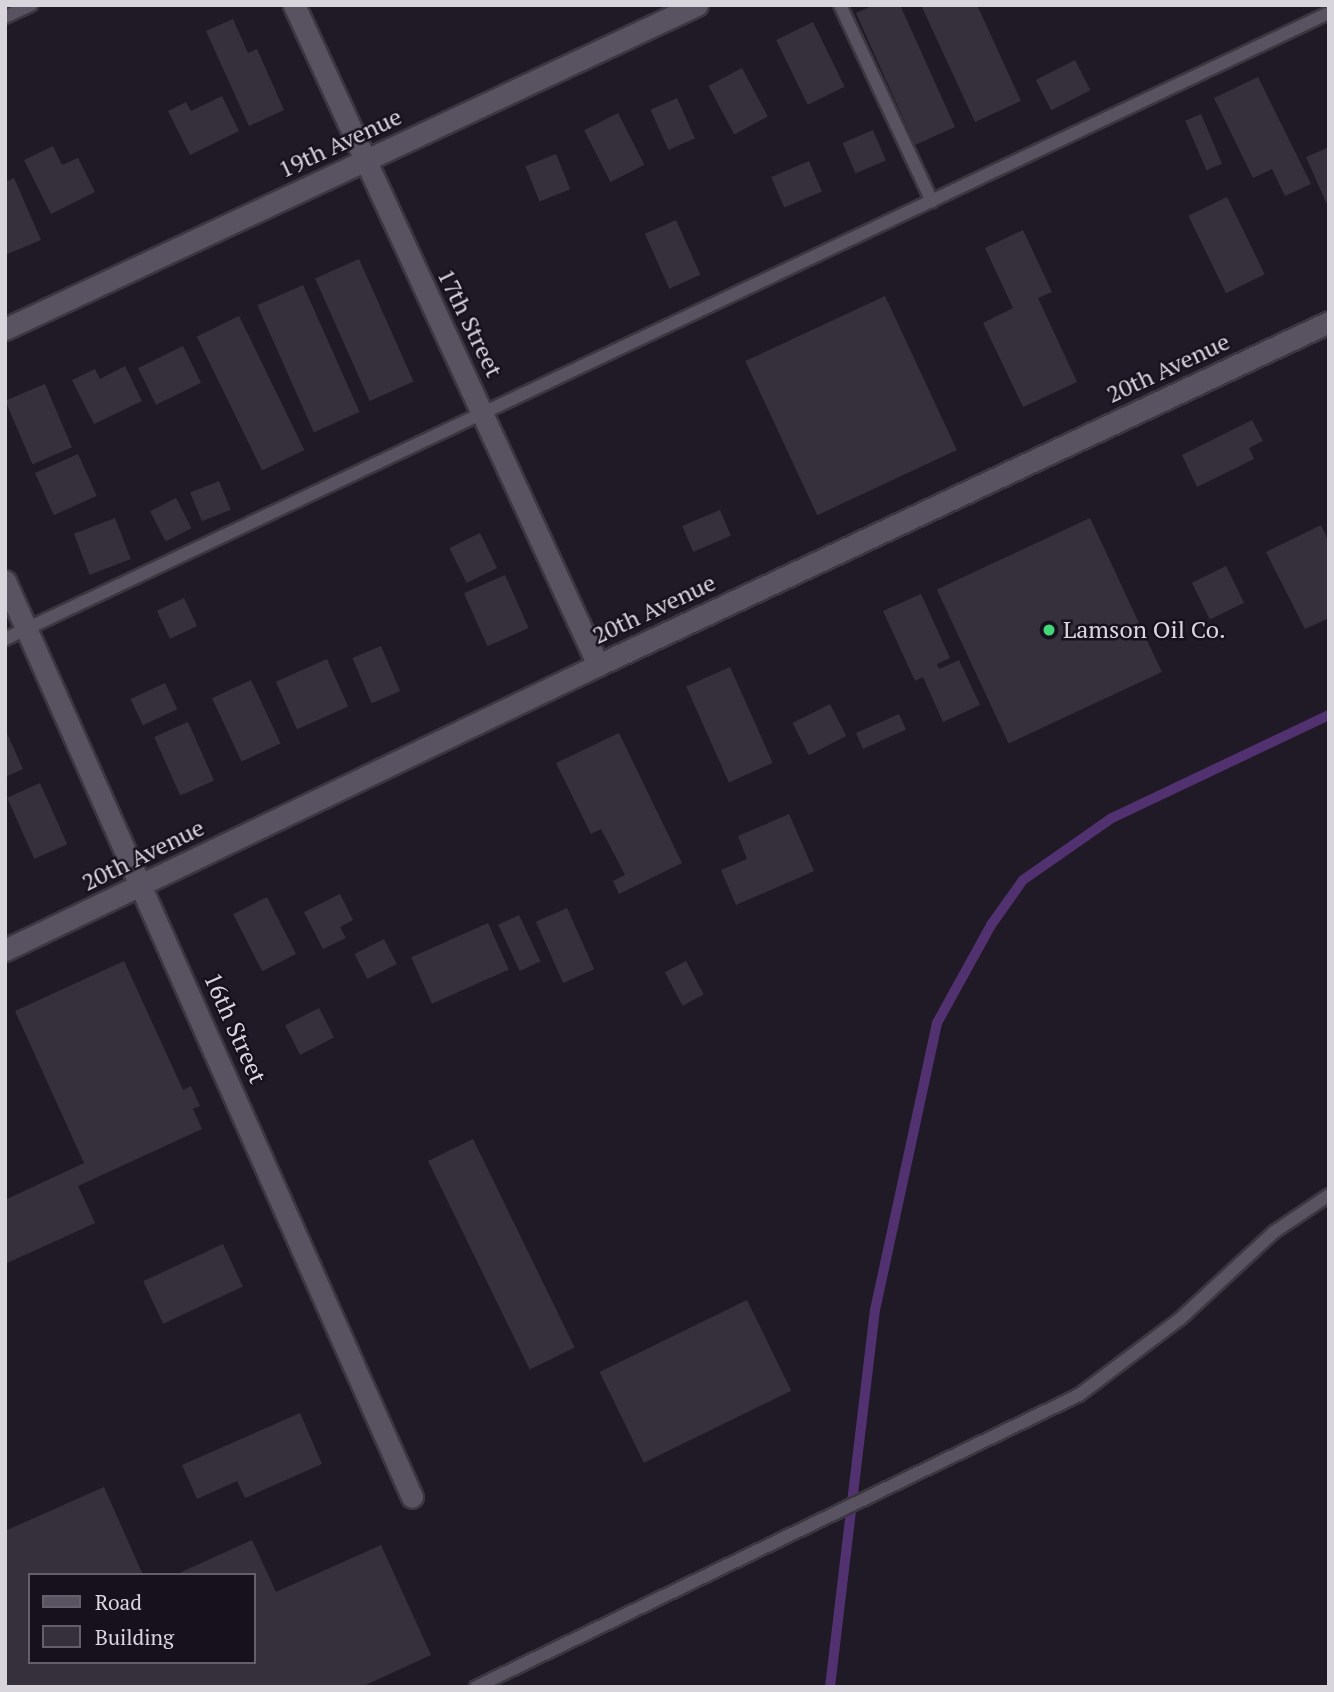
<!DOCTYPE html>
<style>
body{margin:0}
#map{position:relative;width:1334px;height:1692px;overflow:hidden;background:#201a26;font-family:"PT Serif",serif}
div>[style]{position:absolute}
.stream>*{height:10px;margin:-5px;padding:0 5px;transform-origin:5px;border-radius:5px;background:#513170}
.building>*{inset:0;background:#36303d;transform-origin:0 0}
.roads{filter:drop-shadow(2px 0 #3b3740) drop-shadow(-2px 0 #3b3740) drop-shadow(0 2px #3b3740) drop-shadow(0 -2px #3b3740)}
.lane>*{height:12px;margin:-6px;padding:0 6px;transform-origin:6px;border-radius:6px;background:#595361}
.street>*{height:21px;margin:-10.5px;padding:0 10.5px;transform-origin:10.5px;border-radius:10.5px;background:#595361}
.dots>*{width:19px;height:19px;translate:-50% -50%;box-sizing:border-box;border:4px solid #16111d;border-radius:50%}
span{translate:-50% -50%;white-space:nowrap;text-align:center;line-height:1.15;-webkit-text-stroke:5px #16111d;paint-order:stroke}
.street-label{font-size:24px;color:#d9d5dd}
.poi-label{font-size:24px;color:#d9d5dd}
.left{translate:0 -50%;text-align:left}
.frame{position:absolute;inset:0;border:7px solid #d9d5dd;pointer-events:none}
.legend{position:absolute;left:28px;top:1573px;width:228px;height:91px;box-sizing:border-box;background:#16111d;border:2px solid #645f6a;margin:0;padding:9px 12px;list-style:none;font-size:21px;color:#d9d5dd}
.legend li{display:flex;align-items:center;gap:14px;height:35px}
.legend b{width:35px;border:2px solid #645f6a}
</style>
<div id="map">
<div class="stream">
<i style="left:830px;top:1687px;width:380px;rotate:-83.2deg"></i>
<i style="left:875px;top:1310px;width:294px;rotate:-77.8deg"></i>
<i style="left:937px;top:1023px;width:112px;rotate:-61.1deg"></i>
<i style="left:991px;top:925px;width:55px;rotate:-54.6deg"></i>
<i style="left:1023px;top:880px;width:108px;rotate:-34.9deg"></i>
<i style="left:1112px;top:818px;width:240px;rotate:-25.4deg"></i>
</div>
<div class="building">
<i style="clip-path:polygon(874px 5px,900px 5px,955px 127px,915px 145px,856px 13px)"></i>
<i style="clip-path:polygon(921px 5px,977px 5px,1021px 101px,975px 122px)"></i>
<i style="clip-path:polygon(233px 19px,248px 53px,257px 49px,284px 110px,249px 126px,206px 31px)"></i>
<i style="left:813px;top:22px;width:72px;height:41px;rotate:64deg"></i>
<i style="left:1075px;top:60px;width:34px;height:44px;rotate:63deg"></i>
<i style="left:742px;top:68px;width:55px;height:38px;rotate:62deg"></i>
<i style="clip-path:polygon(1258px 77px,1311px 184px,1285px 196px,1272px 169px,1253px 178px,1214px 98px)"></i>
<i style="clip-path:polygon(222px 96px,239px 131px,190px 155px,168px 111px,186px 102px,191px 111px)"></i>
<i style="left:677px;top:98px;width:44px;height:29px;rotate:66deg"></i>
<i style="left:618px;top:113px;width:58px;height:38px;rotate:63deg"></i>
<i style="left:1201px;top:114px;width:54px;height:17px;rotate:67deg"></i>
<i style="left:873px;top:130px;width:33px;height:33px;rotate:67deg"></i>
<i style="clip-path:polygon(53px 146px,62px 165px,78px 158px,95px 192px,51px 214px,24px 160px)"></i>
<i style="clip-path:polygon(1329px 147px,1329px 209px,1306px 157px)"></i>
<i style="left:556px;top:154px;width:38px;height:33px;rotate:68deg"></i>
<i style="left:809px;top:161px;width:33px;height:41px;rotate:67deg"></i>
<i style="clip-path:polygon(14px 178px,41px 240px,5px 255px,5px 182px)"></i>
<i style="left:1227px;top:197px;width:86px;height:43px;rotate:64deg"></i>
<i style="left:676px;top:220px;width:60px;height:34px;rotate:66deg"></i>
<i style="clip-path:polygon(1023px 230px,1052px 292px,1038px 298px,1077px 382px,1023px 407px,983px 323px,1013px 308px,985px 248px)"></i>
<i style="left:359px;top:259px;width:134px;height:48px;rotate:66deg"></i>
<i style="left:303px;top:285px;width:139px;height:50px;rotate:66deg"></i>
<i style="left:885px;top:296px;width:170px;height:154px;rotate:65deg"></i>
<i style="left:239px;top:316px;width:149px;height:47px;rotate:64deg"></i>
<i style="left:183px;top:346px;width:41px;height:50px;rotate:64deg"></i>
<i style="clip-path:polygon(125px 366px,142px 401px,94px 424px,72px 380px,95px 369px,100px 379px)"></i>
<i style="left:45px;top:384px;width:69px;height:43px;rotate:67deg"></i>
<i style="clip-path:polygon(1252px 420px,1263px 441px,1249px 448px,1254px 459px,1197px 487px,1182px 455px)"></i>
<i style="left:78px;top:454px;width:46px;height:47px;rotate:66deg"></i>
<i style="left:219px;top:481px;width:31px;height:31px;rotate:68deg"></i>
<i style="left:176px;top:498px;width:34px;height:29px;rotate:63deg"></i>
<i style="left:720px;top:510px;width:28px;height:41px;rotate:67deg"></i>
<i style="left:115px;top:518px;width:44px;height:44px;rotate:69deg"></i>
<i style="left:1090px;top:518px;width:170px;height:169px;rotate:65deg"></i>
<i style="clip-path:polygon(1321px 525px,1329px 542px,1329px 618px,1305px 629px,1266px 552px)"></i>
<i style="left:480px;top:533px;width:39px;height:34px;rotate:64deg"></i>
<i style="left:1226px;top:566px;width:41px;height:38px;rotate:64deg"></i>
<i style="left:505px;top:575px;width:58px;height:45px;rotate:66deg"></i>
<i style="clip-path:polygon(921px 594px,950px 658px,937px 664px,939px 669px,959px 660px,980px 705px,943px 722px,923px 677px,915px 681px,883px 611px)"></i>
<i style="left:184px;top:598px;width:31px;height:30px;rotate:65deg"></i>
<i style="left:381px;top:646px;width:49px;height:31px;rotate:67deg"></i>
<i style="left:327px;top:659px;width:52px;height:56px;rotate:66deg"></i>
<i style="left:730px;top:667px;width:105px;height:48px;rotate:66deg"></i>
<i style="left:251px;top:680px;width:70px;height:43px;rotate:65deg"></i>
<i style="left:165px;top:683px;width:29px;height:38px;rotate:65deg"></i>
<i style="left:830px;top:704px;width:36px;height:42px;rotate:63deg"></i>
<i style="left:899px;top:714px;width:17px;height:47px;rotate:66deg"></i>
<i style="left:188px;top:722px;width:64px;height:37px;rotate:66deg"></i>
<i style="clip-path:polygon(5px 729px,23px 769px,5px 777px)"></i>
<i style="clip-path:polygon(619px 733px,682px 863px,619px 894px,613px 881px,625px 875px,601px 829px,591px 834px,556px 763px)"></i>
<i style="left:40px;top:783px;width:67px;height:36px;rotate:66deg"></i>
<i style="clip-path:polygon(789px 814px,814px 871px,736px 905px,721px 870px,747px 859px,738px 836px)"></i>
<i style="clip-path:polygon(340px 894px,353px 920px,340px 927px,346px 938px,323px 949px,304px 912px)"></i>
<i style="left:267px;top:897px;width:64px;height:38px;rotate:63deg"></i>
<i style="left:567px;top:908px;width:67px;height:34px;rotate:66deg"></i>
<i style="left:519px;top:915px;width:51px;height:23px;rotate:65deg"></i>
<i style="left:488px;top:923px;width:51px;height:84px;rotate:66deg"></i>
<i style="left:384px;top:939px;width:28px;height:33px;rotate:63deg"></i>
<i style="clip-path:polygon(124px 961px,183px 1090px,191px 1086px,200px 1106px,193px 1109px,202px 1129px,78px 1186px,95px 1223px,5px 1264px,5px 1194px,7px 1199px,84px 1163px,15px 1011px)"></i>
<i style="left:686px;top:961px;width:38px;height:24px;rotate:62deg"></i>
<i style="left:319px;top:1008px;width:33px;height:38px;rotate:63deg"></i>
<i style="left:473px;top:1139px;width:232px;height:50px;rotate:64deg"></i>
<i style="left:223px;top:1244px;width:47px;height:88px;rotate:65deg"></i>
<i style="left:747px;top:1300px;width:101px;height:164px;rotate:64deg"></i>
<i style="clip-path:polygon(300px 1413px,322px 1464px,245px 1498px,237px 1481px,197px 1499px,182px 1465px)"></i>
<i style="clip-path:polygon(104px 1487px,143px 1575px,30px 1575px,30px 1662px,254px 1662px,254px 1575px,175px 1575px,252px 1540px,276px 1592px,381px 1545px,431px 1655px,361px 1687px,5px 1687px,5px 1531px)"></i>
</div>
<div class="roads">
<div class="lane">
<i style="left:840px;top:5px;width:217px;rotate:64.9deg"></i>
<i style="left:5px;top:17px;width:29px;rotate:-25deg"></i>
<i style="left:5px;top:639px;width:1465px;rotate:-25.31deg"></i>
<i style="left:476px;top:1687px;width:670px;rotate:-25.84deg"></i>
<i style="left:1079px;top:1395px;width:126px;rotate:-37deg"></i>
<i style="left:1180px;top:1319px;width:128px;rotate:-42.8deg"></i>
<i style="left:1274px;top:1232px;width:66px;rotate:-33.9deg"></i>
</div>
<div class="street">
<i style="left:294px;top:5px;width:727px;rotate:65.27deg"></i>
<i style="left:5px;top:329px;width:764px;rotate:-25.09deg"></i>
<i style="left:5px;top:581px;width:1002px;rotate:66.04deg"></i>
<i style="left:5px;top:950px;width:658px;rotate:-25.67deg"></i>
<i style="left:598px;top:665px;width:807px;rotate:-25.14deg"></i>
</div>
</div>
<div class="dots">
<i style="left:1049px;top:630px;background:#44d77a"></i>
</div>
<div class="street-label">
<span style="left:340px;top:143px;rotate:-25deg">19th Avenue</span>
<span style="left:470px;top:323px;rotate:64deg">17th Street</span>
<span style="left:1168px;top:368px;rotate:-25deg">20th Avenue</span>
<span style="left:654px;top:609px;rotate:-25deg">20th Avenue</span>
<span style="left:143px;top:855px;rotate:-26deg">20th Avenue</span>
<span style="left:235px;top:1028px;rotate:66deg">16th Street</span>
</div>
<div class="poi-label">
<span class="left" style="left:1063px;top:630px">Lamson Oil Co.</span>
</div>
<div class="frame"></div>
<ul class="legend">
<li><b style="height:9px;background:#595361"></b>Road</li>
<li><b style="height:19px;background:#36303d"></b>Building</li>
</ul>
</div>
